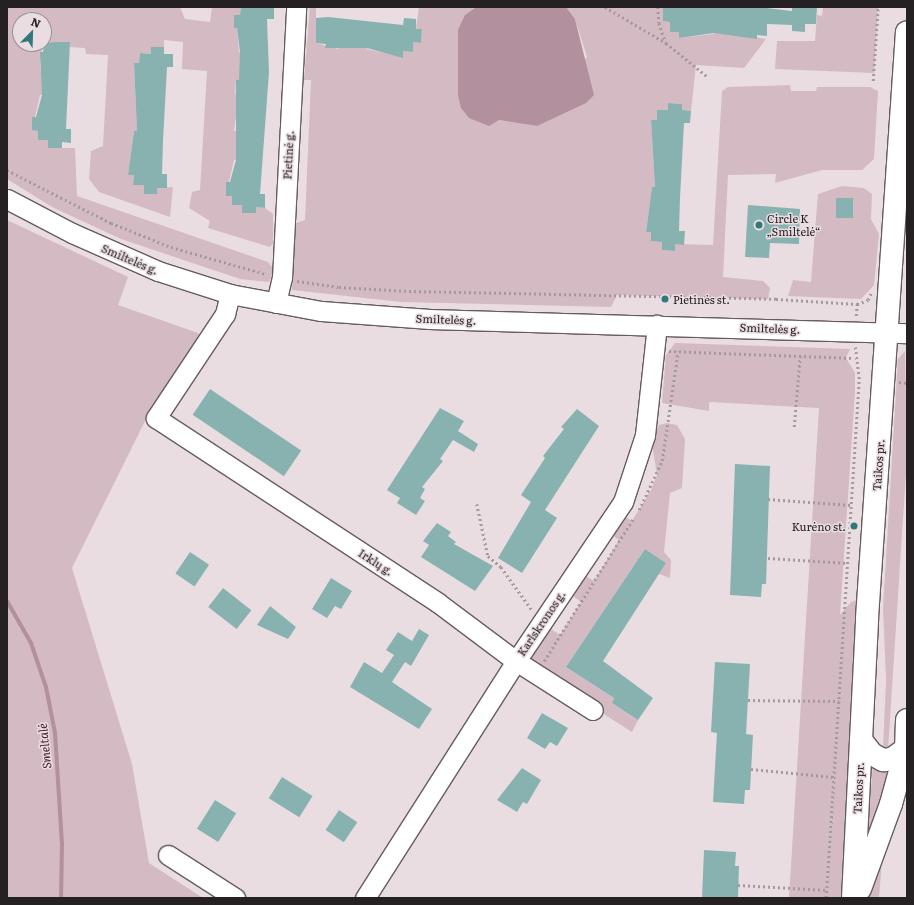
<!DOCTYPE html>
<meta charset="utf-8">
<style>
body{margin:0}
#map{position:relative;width:914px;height:905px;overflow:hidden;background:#eadde2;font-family:Literata,serif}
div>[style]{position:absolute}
.green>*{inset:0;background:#d3bac3}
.water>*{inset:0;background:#b2909d}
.stream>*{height:4px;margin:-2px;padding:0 2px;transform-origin:2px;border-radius:2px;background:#b2909d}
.building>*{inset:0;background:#88b2b0;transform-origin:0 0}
.path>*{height:2.5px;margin-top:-1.25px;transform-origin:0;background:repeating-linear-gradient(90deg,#a4999d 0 2px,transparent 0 5px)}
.roads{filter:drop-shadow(1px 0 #665c60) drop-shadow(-1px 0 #665c60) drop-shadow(0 1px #665c60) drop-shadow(0 -1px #665c60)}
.minor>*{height:19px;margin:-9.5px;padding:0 9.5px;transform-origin:9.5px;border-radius:9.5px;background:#fff}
.major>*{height:22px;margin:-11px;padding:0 11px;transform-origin:11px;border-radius:11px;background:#fff}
.dots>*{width:11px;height:11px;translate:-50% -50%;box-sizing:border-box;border:2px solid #eadde2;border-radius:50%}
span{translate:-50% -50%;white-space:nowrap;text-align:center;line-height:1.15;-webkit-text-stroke:3px #eadde2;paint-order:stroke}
.street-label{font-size:11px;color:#252022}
.poi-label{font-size:11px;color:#252022}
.left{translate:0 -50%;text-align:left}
.right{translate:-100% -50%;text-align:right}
.water-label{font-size:12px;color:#47192f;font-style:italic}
.frame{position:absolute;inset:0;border:8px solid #252022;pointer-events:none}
.north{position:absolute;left:12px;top:12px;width:40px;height:40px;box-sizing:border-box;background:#eadde2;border:1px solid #9b9195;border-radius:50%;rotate:23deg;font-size:11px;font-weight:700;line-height:16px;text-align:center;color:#252022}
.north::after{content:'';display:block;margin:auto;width:14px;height:18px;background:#307977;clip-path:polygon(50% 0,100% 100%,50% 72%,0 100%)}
</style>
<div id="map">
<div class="green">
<i style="clip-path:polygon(7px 7px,180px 7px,185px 19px,210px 22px,212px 7px,241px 7px,240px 15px,234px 15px,234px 28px,237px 28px,239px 52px,243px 52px,239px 80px,236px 80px,235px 94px,239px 94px,234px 131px,237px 131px,238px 160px,234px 160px,226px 195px,232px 196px,232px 205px,243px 205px,243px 213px,256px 213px,256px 207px,265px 208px,273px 214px,273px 243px,270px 247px,208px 228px,210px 221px,189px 208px,192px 192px,200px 190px,207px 71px,182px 69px,183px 42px,164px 40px,164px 47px,151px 47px,151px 54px,140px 53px,139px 63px,134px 63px,137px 131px,134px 131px,128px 175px,134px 175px,133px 185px,144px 185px,144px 194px,157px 194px,157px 188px,173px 187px,170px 217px,99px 192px,89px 179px,91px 151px,103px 146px,108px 55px,86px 54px,85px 48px,70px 47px,70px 42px,44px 43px,44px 20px,20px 20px,20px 44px,43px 44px,40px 65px,44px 95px,40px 95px,32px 130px,38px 131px,38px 140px,48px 140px,48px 148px,75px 148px,77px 196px,268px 262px,274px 270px,269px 282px,240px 279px,121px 239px,52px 207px,7px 179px)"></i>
<i style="clip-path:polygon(310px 7px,316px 7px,316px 43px,338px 49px,339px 46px,367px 45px,367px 49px,403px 57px,403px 51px,413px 52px,413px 42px,421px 43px,422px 29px,416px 29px,419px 7px,476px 7px,465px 15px,458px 95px,499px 120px,537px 126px,587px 57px,575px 19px,566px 7px,663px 7px,663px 21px,670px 22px,670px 31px,679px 32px,679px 38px,714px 34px,715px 30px,766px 39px,744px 68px,696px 65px,691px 111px,682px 110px,682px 104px,669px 103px,668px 110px,657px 120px,651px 120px,655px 187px,652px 187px,646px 231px,651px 232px,651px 241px,662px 242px,662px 250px,675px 251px,675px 244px,713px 245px,722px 91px,728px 87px,790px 85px,791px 91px,816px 91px,817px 87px,870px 87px,878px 91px,874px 159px,862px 170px,822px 170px,775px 183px,776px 174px,728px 175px,723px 277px,763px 281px,770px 288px,768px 299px,617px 295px,611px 307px,401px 302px,292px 290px,296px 223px,305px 220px,311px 80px,304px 80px)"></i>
<i style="clip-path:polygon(823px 7px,878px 7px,874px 73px,775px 69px,777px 41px,815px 41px,817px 15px,822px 16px)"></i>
<i style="clip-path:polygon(842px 186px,864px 188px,872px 194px,871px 219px,879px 234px,874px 285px,861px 299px,788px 296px,793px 280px,811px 282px,818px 194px)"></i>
<i style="clip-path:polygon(7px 220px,128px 277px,118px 305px,198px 333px,201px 337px,149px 413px,72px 568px,132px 764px,149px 863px,203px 898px,7px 898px)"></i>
<i style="clip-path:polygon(675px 343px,850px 349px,846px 358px,855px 373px,855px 392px,840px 615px,851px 602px,859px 599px,841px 898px,789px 898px,819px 408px,709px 402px,709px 411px,662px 403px,666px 355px)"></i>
<i style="clip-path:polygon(905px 351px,907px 457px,888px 750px,883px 749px,886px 680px,883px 608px,898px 359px)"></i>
<i style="clip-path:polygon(667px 423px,677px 425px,685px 439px,682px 488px,670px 493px,664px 552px,671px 560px,670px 578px,659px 574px,666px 563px,645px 549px,566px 667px,614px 698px,612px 703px,638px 720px,632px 732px,528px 666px,528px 654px,544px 630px,549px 628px,560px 635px,581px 602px,569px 593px,581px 573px,594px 581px,619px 540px,609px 533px,621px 514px,632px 521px,651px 490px,657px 475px,651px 438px,659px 425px)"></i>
<i style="clip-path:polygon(873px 763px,888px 766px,885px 799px,867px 842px)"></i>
<i style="clip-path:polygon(883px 846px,879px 898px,865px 898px)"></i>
</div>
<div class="water">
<i style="clip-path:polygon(476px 7px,566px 7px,575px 19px,594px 95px,586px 103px,537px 126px,499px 120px,489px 126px,469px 118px,461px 108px,458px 95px,458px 30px,465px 15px)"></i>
</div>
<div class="stream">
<i style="left:7px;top:601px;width:48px;rotate:60.3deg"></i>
<i style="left:31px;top:643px;width:46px;rotate:71.2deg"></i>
<i style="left:46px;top:687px;width:47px;rotate:78.9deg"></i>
<i style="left:55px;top:733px;width:110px;rotate:86.4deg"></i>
<i style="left:62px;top:843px;width:55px;rotate:91deg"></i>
</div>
<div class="building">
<i style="clip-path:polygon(241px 7px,274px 7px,274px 19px,267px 19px,269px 72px,260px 194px,265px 194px,265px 208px,256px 207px,256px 213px,242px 213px,242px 205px,232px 205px,232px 196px,226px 196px,226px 182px,230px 182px,236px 160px,236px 80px,239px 80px,240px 52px,237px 28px,234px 28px,234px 15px,240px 15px)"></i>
<i style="clip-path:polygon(663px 7px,757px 7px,792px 11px,792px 7px,817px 7px,816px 24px,805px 24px,805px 32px,792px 31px,792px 25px,767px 24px,767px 36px,757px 35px,757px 39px,714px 33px,679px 38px,679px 32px,670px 32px,670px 22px,663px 21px)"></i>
<i style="clip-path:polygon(328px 17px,403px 25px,404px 18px,416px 19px,416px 29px,422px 29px,421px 43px,413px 42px,413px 52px,403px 51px,403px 58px,367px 48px,325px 48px,326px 44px,316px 43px,316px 18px)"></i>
<i style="clip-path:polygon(56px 42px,70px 42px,66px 129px,71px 129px,71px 143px,62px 142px,62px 148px,48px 148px,48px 140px,38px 140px,38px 131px,32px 130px,32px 117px,36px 117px,42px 95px,40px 52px,43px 52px,44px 43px)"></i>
<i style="clip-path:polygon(151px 47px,164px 47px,164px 54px,173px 54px,173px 67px,167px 67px,163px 141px,162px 174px,167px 174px,167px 188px,157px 188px,157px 194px,144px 194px,144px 185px,133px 185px,134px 175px,128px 175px,134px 131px,137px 131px,134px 63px,139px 63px,140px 53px,151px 54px)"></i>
<i style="clip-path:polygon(668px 103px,682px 104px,682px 110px,691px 111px,690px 123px,684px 123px,680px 198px,679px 231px,685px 231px,684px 245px,675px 244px,675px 251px,662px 250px,662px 242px,651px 241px,651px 232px,646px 232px,652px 187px,655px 187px,651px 120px,657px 120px,657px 110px,668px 110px)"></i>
<i style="left:836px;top:198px;width:17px;height:20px"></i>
<i style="clip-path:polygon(748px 205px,800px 209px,799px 244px,770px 243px,769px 258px,745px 257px)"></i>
<i style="left:210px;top:389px;width:110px;height:31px;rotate:34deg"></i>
<i style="clip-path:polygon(440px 408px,464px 421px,458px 431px,478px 444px,474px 452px,453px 440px,440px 459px,443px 461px,422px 487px,425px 489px,420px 498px,425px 501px,416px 515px,397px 503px,400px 498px,387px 490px)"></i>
<i style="clip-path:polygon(577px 409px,599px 426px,545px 510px,557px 518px,522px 573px,498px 558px,531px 502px,521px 495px,545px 458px,543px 456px,564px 429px,561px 427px)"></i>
<i style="clip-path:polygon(735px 464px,770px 466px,766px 584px,762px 584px,761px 597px,730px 595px)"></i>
<i style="clip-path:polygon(437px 523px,451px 532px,448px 536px,456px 542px,454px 544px,493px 566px,475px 591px,421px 557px,429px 545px,423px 541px)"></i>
<i style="clip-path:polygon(645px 549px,666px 563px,603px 661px,653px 698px,638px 720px,612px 703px,614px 698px,566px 667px)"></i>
<i style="left:190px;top:552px;width:23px;height:26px;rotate:34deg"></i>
<i style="clip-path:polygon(331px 578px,352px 591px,341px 609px,335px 606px,327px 618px,312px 609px)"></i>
<i style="left:223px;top:588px;width:36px;height:24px;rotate:38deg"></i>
<i style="clip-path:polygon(270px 606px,296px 627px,288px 639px,257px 625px)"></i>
<i style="clip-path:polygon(419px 629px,429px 635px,411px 666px,405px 662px,392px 682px,432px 709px,419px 729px,350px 687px,364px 662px,382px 673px,394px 655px,386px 650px,398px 632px,412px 641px)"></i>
<i style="clip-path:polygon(715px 662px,750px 664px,746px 734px,753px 735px,750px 790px,745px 790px,744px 804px,713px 802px,717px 733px,711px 732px)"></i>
<i style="clip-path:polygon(542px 713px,568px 728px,557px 746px,550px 742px,545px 749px,527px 738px)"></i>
<i style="clip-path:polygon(522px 768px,541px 780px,527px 804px,523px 802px,517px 812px,497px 800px)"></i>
<i style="left:282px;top:777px;width:36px;height:25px;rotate:32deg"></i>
<i style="left:215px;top:800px;width:25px;height:34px;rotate:32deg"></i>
<i style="left:339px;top:810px;width:22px;height:24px;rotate:34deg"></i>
<i style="clip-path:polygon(704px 850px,736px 852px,735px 866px,739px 866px,738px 898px,702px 898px)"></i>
</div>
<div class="path">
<i style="left:605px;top:7px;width:71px;rotate:30.5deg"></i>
<i style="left:666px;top:43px;width:54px;rotate:39deg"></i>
<i style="left:658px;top:7px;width:16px;rotate:86deg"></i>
<i style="left:659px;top:23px;width:21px;rotate:71deg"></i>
<i style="left:873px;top:81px;width:74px;rotate:-86.1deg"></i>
<i style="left:7px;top:170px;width:117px;rotate:27deg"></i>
<i style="left:111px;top:223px;width:65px;rotate:21.8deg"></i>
<i style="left:171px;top:247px;width:99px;rotate:15.9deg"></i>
<i style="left:297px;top:281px;width:42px;rotate:8.1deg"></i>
<i style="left:339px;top:287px;width:70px;rotate:3.3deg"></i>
<i style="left:409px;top:291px;width:367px;rotate:1.2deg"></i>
<i style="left:776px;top:299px;width:81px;rotate:3.5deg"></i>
<i style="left:856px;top:316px;width:12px;rotate:-85deg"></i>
<i style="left:857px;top:304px;width:12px;rotate:-20deg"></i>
<i style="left:868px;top:300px;width:8px;rotate:-67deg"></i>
<i style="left:669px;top:351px;width:185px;rotate:2.2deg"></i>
<i style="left:899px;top:382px;width:8px;rotate:7deg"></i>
<i style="left:794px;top:427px;width:71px;rotate:-85.2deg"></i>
<i style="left:768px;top:499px;width:83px;rotate:4.1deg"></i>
<i style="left:477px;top:504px;width:53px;rotate:78.1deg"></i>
<i style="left:488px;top:556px;width:17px;rotate:40deg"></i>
<i style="left:501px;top:567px;width:53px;rotate:54.2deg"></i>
<i style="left:639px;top:510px;width:54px;rotate:-64.9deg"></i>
<i style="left:662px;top:461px;width:111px;rotate:-81.7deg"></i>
<i style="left:768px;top:558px;width:80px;rotate:3.6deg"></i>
<i style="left:544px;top:661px;width:168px;rotate:-57.9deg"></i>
<i style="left:748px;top:700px;width:91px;rotate:0.6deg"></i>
<i style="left:751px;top:769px;width:83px;rotate:5.5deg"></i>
<i style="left:738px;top:885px;width:89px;rotate:3.2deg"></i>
<i style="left:826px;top:898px;width:520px;rotate:-86.36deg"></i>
<i style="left:859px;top:379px;width:32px;rotate:-97deg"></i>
</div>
<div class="roads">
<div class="minor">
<i style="left:7px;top:199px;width:73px;rotate:27.6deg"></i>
<i style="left:72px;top:233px;width:94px;rotate:23.8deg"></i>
<i style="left:158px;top:271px;width:76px;rotate:17.7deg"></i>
<i style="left:230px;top:294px;width:93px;rotate:10.6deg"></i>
<i style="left:321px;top:311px;width:109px;rotate:4.2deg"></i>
<i style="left:430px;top:319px;width:477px;rotate:1.7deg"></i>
<i style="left:230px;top:294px;width:21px;rotate:104deg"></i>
<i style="left:225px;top:314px;width:125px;rotate:123.6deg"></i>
<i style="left:156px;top:418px;width:336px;rotate:33.2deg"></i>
<i style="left:437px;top:602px;width:99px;rotate:36.8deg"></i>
<i style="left:516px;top:661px;width:91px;rotate:32.5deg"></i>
<i style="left:276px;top:303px;width:26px;rotate:-77deg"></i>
<i style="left:282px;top:278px;width:271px;rotate:-87deg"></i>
<i style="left:168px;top:855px;width:80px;rotate:32.7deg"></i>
<i style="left:365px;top:898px;width:281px;rotate:-57.5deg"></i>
<i style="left:516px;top:661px;width:192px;rotate:-56.1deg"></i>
<i style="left:623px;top:502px;width:71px;rotate:-71.8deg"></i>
<i style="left:645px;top:435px;width:111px;rotate:-83.8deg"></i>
</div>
<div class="major">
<i style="left:861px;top:740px;width:18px;rotate:52deg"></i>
<i style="left:872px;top:754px;width:13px;rotate:29deg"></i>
<i style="left:883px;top:760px;width:9px;rotate:-6deg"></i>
<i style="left:892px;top:759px;width:17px;rotate:-36deg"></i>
<i style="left:860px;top:889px;width:90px;rotate:-70deg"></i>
<i style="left:891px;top:804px;width:57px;rotate:-74.7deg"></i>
<i style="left:906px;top:749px;width:29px;rotate:-88deg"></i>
<i style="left:853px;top:898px;width:280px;rotate:-87.1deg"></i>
<i style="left:867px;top:618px;width:587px;rotate:-86.1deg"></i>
</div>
</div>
<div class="dots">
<i style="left:759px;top:225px;background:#307977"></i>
<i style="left:665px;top:299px;background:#307977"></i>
<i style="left:854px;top:526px;background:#307977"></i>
</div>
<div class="street-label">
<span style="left:288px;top:155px;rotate:-87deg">Pietinė g.</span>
<span style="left:130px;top:259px;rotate:23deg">Smiltelės g.</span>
<span style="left:446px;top:319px;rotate:2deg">Smiltelės g.</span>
<span style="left:770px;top:328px;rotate:2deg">Smiltelės g.</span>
<span style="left:878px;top:465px;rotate:-86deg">Taikos pr.</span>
<span style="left:376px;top:562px;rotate:33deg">Irklų g.</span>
<span style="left:541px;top:623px;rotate:-56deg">Karlskronos g.</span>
<span style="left:858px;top:788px;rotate:-87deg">Taikos pr.</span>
</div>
<div class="poi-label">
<span class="left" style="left:767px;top:225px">Circle K<br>„Smiltelė“</span>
<span class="left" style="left:673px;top:299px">Pietinės st.</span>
<span class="right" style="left:846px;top:526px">Kurėno st.</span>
</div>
<div class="water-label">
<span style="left:45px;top:746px;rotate:-96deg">Smeltalė</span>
</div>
<div class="frame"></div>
<div class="north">N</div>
</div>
